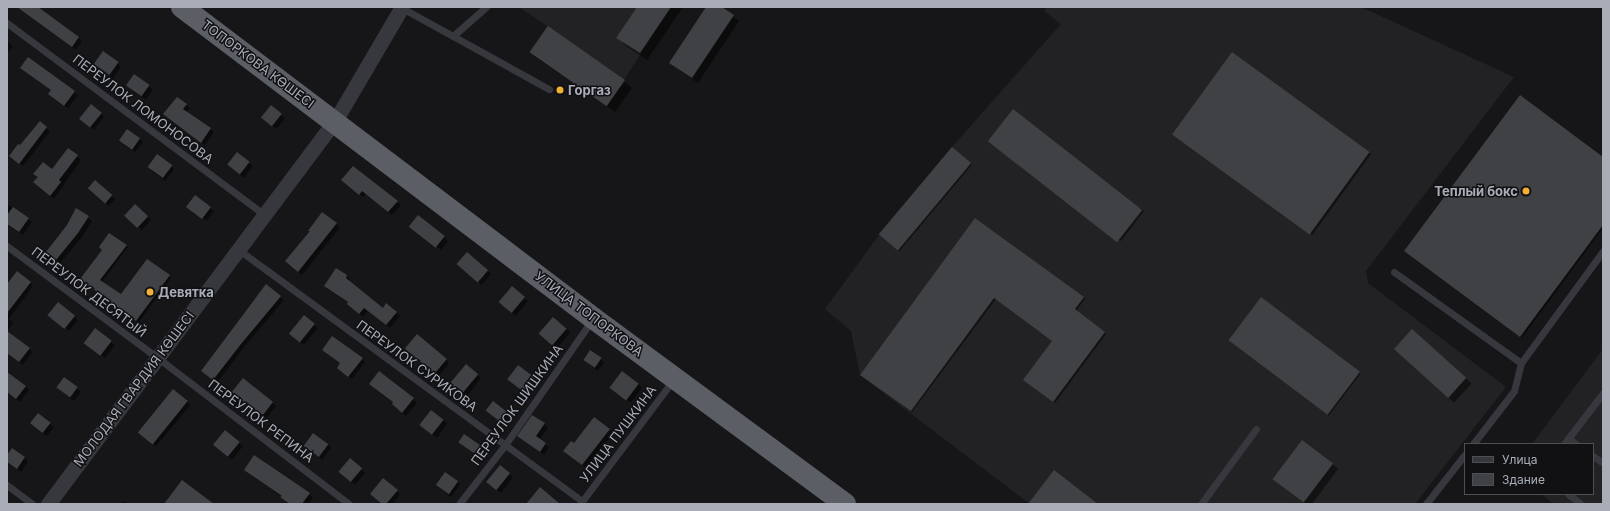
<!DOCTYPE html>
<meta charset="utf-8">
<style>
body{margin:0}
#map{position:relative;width:1610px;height:511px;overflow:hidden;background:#161618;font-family:Inter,sans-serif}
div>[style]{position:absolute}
.built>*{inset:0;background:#222225}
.shadow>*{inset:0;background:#0007;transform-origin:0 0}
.building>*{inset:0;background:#404145;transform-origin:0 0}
.service>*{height:7px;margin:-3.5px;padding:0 3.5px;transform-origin:3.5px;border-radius:3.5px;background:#37383d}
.minor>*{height:15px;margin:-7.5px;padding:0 7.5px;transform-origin:7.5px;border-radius:7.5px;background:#37383d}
.trunk>*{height:22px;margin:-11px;padding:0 11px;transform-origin:11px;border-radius:11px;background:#5b5e65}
.dots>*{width:11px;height:11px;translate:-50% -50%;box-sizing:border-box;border:2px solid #111113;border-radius:50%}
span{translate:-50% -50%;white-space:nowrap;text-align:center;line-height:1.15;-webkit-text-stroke:3px #111113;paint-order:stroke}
.street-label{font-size:13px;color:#a8adb8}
.poi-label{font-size:13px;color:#a8adb8;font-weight:700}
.left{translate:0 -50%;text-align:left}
.right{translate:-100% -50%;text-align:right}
.frame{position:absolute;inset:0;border:8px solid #a8adb8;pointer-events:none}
.legend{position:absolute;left:1464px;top:443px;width:130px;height:52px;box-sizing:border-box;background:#111113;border:1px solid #4d4f55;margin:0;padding:5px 7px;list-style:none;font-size:12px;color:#a8adb8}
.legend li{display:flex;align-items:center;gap:8px;height:20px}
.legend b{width:20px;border:1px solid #4d4f55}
</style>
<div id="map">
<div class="built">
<i style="clip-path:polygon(519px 7px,671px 7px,607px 106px,529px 52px,547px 26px)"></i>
<i style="clip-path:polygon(1048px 7px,1361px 7px,1514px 77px,1366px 271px,1368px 283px,1506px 387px,1415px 504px,1030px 504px,860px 375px,851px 331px,825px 309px,879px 235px,952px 147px,1061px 24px,1044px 11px)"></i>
<i style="clip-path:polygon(1603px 349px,1603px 504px,1554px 504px,1541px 494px,1593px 494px,1593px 444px,1532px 444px)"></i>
</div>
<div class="shadow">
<i style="clip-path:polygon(23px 7px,36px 7px,82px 41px,76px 50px,25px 12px)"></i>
<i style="clip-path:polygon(638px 7px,683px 7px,647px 60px,625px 45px,618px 38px)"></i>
<i style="clip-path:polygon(707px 7px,720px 7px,739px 21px,698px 83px,670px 63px)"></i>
<i style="clip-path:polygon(548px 27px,624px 81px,632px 88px,615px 112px,538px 59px,531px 52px)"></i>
<i style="clip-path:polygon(7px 41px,13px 46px,7px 54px)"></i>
<i style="left:1232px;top:53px;width:172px;height:100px;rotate:36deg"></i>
<i style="clip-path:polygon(118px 63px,121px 67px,113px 78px,98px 67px)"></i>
<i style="clip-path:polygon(134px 75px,153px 89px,146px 100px,131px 89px)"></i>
<i style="clip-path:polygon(52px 91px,74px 92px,78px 95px,68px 108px,53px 98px)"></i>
<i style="clip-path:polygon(186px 105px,190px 108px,186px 112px,214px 132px,205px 145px,168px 117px)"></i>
<i style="clip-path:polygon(271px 106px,285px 118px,277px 129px,266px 121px)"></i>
<i style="clip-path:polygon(101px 113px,104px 117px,94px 130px,84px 122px)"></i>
<i style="clip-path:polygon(40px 123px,50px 131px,23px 166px,14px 160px,20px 147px)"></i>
<i style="clip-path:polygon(139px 138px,143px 142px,135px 152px,123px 144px)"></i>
<i style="clip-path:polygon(991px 142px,1142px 209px,1144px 211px,1121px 241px)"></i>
<i style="left:952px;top:148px;width:26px;height:113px;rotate:40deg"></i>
<i style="clip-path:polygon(68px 149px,81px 160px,54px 199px,38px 186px)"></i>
<i style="clip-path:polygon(237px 153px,253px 166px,244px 178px,232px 168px)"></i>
<i style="clip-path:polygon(1603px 158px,1603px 228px,1522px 338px,1407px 253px)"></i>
<i style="clip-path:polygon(171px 166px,174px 170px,165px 181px,152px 171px)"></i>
<i style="clip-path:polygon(346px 183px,397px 202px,401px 205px,392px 215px,366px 194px,363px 197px)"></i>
<i style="clip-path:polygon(92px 192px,111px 195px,115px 199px,109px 206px)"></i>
<i style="clip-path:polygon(7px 204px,32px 222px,23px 235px,7px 225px)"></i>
<i style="clip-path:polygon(135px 206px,151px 220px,142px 230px,130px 219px)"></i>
<i style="clip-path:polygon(210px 208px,214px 211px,207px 221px,191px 210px)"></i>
<i style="clip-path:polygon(77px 210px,92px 221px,82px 237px,60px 263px,51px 255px)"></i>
<i style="clip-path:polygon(418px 217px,448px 241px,441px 250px,414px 230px)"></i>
<i style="clip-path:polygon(976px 219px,1083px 297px,1085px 299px,1076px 311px,1106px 334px,1055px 403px,1026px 381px,1053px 341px,996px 299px,912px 412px,863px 376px)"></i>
<i style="clip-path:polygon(336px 224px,340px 227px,302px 275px,290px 265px,311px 232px)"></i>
<i style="clip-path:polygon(126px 245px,128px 247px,102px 282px,121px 295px,169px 276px,171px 278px,139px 322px,84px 280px)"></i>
<i style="clip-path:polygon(467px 253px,491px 274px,482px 285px,461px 268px)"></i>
<i style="clip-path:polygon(347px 276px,350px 280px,349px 282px,383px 309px,396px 313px,400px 316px,390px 328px,368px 311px,363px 317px,349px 303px,328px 289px)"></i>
<i style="clip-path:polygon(30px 282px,33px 286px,9px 319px,13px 323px,7px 331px,7px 286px)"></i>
<i style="clip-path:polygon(280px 297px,284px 300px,244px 347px,217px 383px,202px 371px)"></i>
<i style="clip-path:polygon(524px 298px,528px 301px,516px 316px,504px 306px)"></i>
<i style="left:1261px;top:298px;width:125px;height:53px;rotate:37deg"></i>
<i style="clip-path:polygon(74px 316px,78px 320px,69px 331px,52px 318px)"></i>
<i style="clip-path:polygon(314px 325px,318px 328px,304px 345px,294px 337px)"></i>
<i style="clip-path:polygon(567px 329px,570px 333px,557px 348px,544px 338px)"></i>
<i style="clip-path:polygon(95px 330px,115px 345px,105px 358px,89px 346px)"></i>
<i style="left:1412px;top:330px;width:80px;height:26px;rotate:42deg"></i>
<i style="clip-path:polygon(29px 348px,32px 352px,23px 365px,7px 352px)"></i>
<i style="clip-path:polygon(323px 350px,362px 358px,365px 362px,352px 379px,341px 371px,341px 364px)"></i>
<i style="left:591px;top:351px;width:18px;height:11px;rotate:41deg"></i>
<i style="clip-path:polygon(410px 352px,446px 360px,449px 363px,439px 376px)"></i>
<i style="clip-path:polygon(518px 366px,537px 381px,528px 394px,512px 382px)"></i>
<i style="clip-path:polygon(380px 372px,417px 403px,406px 416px,396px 408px,394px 403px,374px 388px)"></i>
<i style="clip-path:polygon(477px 374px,481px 378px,467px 396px,452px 384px)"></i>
<i style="clip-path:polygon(65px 378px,81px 392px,74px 401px,61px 391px)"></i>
<i style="clip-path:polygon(7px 379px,25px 386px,29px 390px,20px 402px,7px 392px)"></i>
<i style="clip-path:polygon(243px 379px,276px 406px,267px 418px,236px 396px)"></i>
<i style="clip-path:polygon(639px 384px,642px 388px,631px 403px,611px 388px)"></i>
<i style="left:173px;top:390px;width:23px;height:54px;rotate:40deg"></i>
<i style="clip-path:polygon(487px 411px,506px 412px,510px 416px,504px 424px)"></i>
<i style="clip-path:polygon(38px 414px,54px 427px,47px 436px,35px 427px)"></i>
<i style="clip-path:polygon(444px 420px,447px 424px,437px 438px,425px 428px)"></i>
<i style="clip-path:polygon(544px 424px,548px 428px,539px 440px,549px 447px,544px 455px,519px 436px)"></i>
<i style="clip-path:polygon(609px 430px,613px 433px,586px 468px,568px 454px,574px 445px)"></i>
<i style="clip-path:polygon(225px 431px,243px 446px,232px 460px,218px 448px)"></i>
<i style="clip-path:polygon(459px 442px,480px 447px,484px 451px,479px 458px)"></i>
<i style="clip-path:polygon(328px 444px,331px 448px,322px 460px,308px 449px)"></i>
<i style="clip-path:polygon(255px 456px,309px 494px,313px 498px,308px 504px,291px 504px,249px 473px)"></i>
<i style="clip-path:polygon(7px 457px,24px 458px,28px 461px,21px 472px,7px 462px)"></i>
<i style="clip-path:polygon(350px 459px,365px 473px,355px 485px,343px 475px)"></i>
<i style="clip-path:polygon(1332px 464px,1338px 469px,1312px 504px,1305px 504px,1274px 480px)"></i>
<i style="clip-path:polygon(500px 466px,513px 477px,501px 493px,491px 485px)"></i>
<i style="clip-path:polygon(457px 481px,460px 485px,451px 497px,436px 485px)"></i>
<i style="clip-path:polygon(397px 491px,400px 494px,393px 504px,382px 504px,371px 494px)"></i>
<i style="clip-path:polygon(123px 501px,127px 504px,121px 504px)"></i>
</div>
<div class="building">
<i style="clip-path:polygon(17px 7px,38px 7px,79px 37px,72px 47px)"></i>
<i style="clip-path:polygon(637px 7px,671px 7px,640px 53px,616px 38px)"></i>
<i style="clip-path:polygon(706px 7px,722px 7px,734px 15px,692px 78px,669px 63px)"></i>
<i style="left:548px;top:26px;width:94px;height:32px;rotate:35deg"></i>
<i style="left:103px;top:51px;width:19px;height:16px;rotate:35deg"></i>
<i style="left:1232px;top:52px;width:170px;height:102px;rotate:36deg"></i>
<i style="clip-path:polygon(28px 57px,75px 91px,64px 106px,48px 94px,51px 90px,20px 68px)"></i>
<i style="left:134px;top:74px;width:19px;height:14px;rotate:35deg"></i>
<i style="clip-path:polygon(1520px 95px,1603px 157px,1603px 225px,1520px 337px,1404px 251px)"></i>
<i style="clip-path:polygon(177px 97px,187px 104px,183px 109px,211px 128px,201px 143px,163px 114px)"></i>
<i style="left:91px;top:104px;width:14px;height:19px;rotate:39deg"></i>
<i style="left:271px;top:105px;width:14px;height:16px;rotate:39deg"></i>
<i style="left:1013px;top:109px;width:164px;height:41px;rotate:38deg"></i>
<i style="clip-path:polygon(40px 121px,47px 127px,19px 164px,9px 156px,18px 144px,20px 145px)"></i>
<i style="left:127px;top:129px;width:16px;height:14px;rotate:35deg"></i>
<i style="left:952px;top:147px;width:25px;height:114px;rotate:40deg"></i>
<i style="clip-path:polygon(68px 148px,78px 155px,59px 180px,61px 182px,50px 196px,33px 182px,38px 177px,33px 174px,43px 162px,52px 169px)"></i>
<i style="left:237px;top:152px;width:16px;height:16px;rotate:38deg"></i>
<i style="left:157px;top:154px;width:19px;height:16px;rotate:36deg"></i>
<i style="clip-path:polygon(353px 166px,398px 201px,388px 212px,362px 191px,359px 195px,341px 180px)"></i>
<i style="left:95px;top:180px;width:23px;height:11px;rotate:41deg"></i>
<i style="left:195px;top:195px;width:20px;height:15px;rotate:37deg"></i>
<i style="left:135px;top:204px;width:18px;height:16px;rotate:43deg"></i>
<i style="clip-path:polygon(13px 207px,29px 218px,19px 232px,7px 224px,7px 215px)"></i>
<i style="clip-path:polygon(76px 208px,89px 216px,78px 233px,56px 260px,46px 252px,67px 225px)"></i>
<i style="clip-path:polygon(322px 212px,337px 223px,298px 272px,285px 261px,310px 231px,308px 231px)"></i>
<i style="left:418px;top:215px;width:34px;height:15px;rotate:38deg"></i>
<i style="clip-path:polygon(975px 218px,1084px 297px,1075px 309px,1105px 332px,1053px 402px,1023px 380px,1052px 341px,994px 298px,911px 411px,860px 375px)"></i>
<i style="clip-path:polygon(109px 233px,127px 245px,100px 280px,121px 294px,147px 259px,170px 275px,136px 321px,80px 279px,102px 250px,99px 247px)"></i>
<i style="left:467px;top:252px;width:28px;height:16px;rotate:41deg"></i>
<i style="clip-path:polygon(336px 268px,347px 275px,346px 278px,383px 308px,386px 303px,397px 312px,386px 325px,364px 308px,359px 314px,347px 304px,348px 302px,324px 286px)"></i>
<i style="clip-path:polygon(17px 271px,31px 282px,7px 313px,7px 284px)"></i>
<i style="clip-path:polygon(266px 284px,281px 296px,241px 344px,213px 380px,201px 371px)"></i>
<i style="left:512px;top:286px;width:17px;height:21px;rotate:40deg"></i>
<i style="left:1261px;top:297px;width:124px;height:54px;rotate:37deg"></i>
<i style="left:58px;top:302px;width:22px;height:17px;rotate:39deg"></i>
<i style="left:304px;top:315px;width:14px;height:24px;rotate:39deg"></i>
<i style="left:553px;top:317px;width:18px;height:22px;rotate:41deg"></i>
<i style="left:95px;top:328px;width:21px;height:19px;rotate:37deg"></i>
<i style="left:1412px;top:329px;width:73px;height:27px;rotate:42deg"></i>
<i style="clip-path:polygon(7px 331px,30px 348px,19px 362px,7px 353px)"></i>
<i style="left:417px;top:334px;width:39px;height:19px;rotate:40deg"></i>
<i style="clip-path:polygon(332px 336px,363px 358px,348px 377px,337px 368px,340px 363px,322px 350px)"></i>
<i style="left:590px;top:350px;width:14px;height:12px;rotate:34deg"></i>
<i style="left:466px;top:364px;width:16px;height:25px;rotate:40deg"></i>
<i style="left:518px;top:365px;width:20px;height:18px;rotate:37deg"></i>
<i style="clip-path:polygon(379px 371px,414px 398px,402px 413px,392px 404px,393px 402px,369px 384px)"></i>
<i style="left:622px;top:371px;width:21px;height:21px;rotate:37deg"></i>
<i style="clip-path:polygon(7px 372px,26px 386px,16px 399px,7px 392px)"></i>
<i style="left:64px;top:377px;width:17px;height:13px;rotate:36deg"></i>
<i style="clip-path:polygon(243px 378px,273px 402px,263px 415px,231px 393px)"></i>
<i style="left:173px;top:389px;width:19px;height:56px;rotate:39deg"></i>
<i style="left:493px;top:401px;width:18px;height:12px;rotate:38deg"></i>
<i style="left:431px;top:410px;width:16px;height:19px;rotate:38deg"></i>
<i style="left:38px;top:413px;width:16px;height:13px;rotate:38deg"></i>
<i style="clip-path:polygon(532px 415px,545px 423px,536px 436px,546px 443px,540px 452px,517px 436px)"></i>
<i style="clip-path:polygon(594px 417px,610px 429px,582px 465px,563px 451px,571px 441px,574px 443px)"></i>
<i style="left:225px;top:430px;width:19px;height:19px;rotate:39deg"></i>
<i style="left:313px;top:433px;width:19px;height:16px;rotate:36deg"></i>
<i style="left:464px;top:434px;width:21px;height:10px;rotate:35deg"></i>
<i style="left:1302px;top:440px;width:39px;height:49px;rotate:37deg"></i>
<i style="clip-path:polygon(12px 448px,25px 457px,17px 469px,7px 462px,7px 455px)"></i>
<i style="clip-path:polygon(254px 455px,310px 493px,302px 504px,290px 504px,280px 497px,282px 496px,244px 470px)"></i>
<i style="left:350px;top:458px;width:16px;height:18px;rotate:40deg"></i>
<i style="left:500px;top:465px;width:13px;height:22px;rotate:39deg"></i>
<i style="clip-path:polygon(1054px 470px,1098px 504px,1028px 504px)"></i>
<i style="left:445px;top:472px;width:16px;height:16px;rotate:35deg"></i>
<i style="clip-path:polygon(383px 478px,398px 490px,386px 504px,382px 504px,370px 494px)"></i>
<i style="clip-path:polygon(182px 480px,214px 504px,164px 504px)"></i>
<i style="clip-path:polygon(540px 487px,560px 504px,526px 504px)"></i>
</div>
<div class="service">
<i style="left:402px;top:8px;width:168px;rotate:28.9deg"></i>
<i style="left:7px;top:23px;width:322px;rotate:36.7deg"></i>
<i style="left:453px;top:36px;width:44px;rotate:-41.3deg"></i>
<i style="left:7px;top:246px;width:188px;rotate:36.6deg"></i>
<i style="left:158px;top:358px;width:240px;rotate:37.4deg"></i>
<i style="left:239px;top:250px;width:425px;rotate:36.2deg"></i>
<i style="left:1394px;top:272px;width:156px;rotate:35.6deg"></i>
<i style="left:1568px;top:438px;width:10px;rotate:37deg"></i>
<i style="left:1473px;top:444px;width:67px;rotate:-52.3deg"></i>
<i style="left:1514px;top:391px;width:29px;rotate:-76deg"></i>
<i style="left:1521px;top:363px;width:139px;rotate:-53.8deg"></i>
<i style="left:1564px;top:444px;width:64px;rotate:-52.6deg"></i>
<i style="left:1593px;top:456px;width:12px;rotate:35deg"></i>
<i style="left:7px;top:485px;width:31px;rotate:37deg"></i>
<i style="left:1568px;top:494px;width:16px;rotate:38deg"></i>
<i style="left:459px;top:504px;width:75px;rotate:-52.1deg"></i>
<i style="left:505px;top:445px;width:152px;rotate:-55.2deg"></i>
<i style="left:580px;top:504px;width:155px;rotate:-53.1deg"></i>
<i style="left:1201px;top:504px;width:93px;rotate:-53.7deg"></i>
<i style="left:1426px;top:504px;width:63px;rotate:-52deg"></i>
</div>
<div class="minor">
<i style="left:48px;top:504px;width:479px;rotate:-53.2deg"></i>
<i style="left:335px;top:121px;width:132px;rotate:-59.6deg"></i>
</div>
<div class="trunk">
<i style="left:182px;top:7px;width:515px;rotate:37.11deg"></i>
<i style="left:593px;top:318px;width:313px;rotate:36.4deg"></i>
</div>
<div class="dots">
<i style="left:560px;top:90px;background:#f2b134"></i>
<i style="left:1526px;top:191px;background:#f2b134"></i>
<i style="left:150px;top:292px;background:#f2b134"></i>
</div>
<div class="street-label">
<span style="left:258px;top:64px;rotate:37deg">ТОПОРКОВА КӨШЕСІ</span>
<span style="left:143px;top:109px;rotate:37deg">ПЕРЕУЛОК ЛОМОНОСОВА</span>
<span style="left:89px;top:292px;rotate:37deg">ПЕРЕУЛОК ДЕСЯТЫЙ</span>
<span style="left:589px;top:314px;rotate:37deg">УЛИЦА ТОПОРКОВА</span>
<span style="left:417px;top:366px;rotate:36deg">ПЕРЕУЛОК СУРИКОВА</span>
<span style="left:134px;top:389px;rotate:-53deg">МОЛОДАЯ ГВАРДИЯ КӨШЕСІ</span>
<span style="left:517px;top:405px;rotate:-54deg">ПЕРЕУЛОК ШИШКИНА</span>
<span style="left:261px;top:421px;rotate:37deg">ПЕРЕУЛОК РЕПИНА</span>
<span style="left:618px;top:434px;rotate:-53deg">УЛИЦА ПУШКИНА</span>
</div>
<div class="poi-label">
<span class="left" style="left:568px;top:90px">Горгаз</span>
<span class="right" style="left:1518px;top:191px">Теплый бокс</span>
<span class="left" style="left:158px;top:292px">Девятка</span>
</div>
<div class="frame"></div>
<ul class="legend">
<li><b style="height:5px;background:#37383d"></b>Улица</li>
<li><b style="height:11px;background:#404145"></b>Здание</li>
</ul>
</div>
